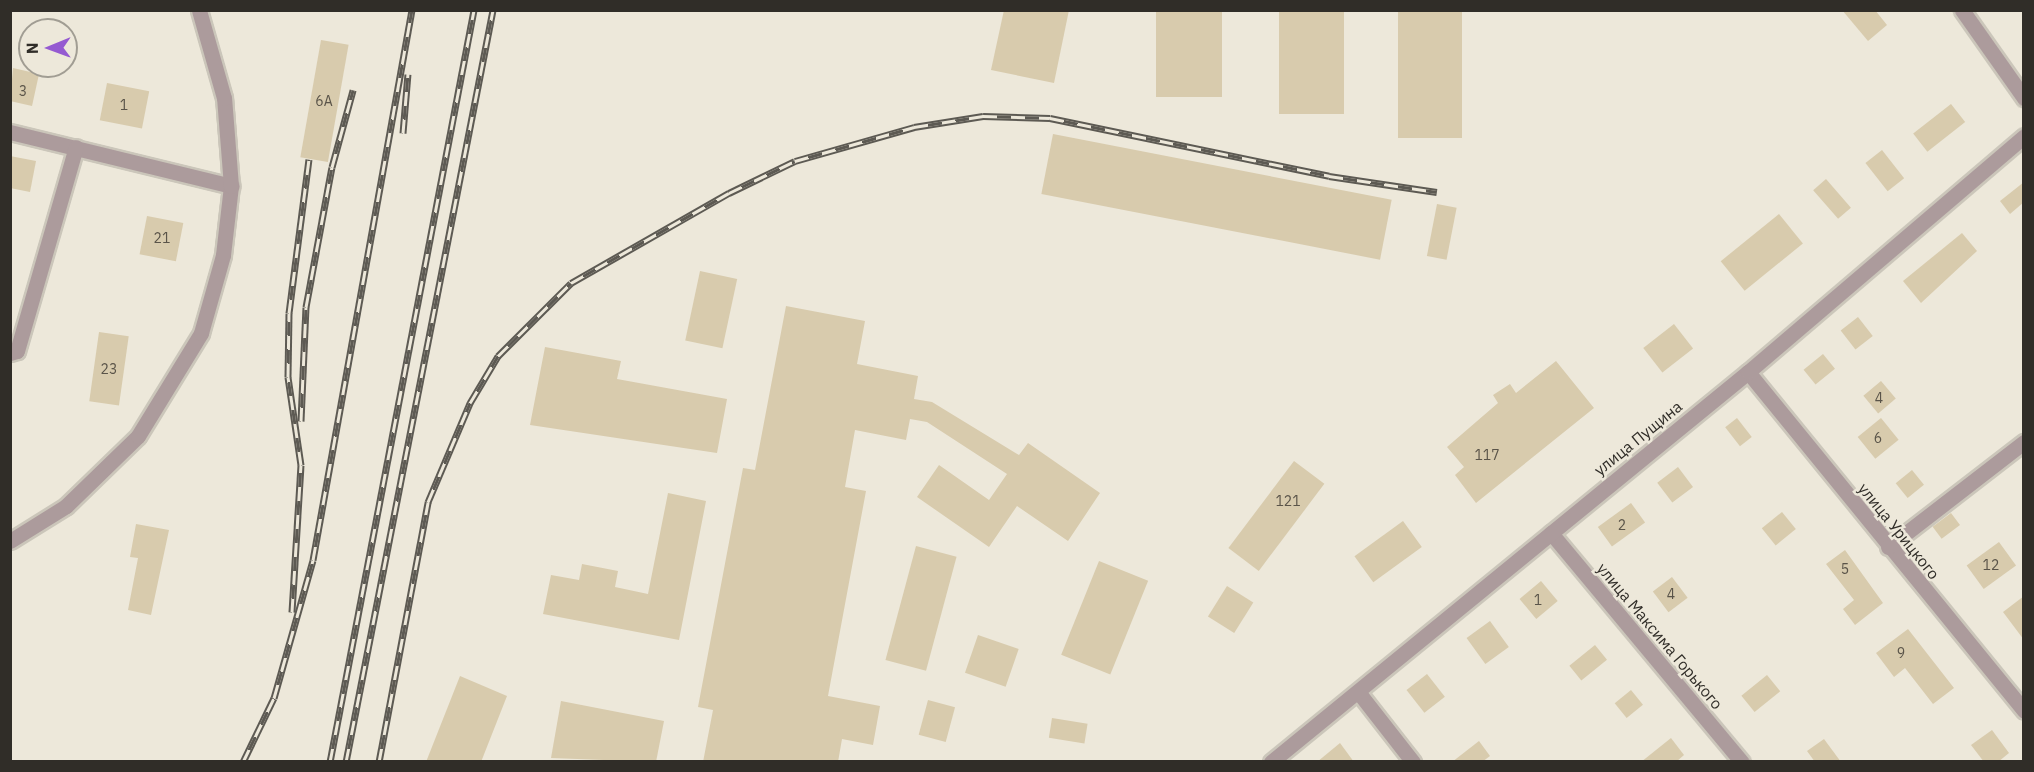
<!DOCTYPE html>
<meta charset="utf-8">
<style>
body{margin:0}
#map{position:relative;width:2034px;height:772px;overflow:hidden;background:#ede8da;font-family:"IBM Plex Sans",sans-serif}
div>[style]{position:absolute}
.building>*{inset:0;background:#d8cbad;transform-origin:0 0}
.roads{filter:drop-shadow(2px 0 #cbc6ba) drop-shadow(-2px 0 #cbc6ba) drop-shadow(0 2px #cbc6ba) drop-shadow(0 -2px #cbc6ba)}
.minor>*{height:15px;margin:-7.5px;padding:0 7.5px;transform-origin:7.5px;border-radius:7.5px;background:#ac9b9c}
.rail>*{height:7px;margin-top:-3.5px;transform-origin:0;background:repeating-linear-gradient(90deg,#ede8da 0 14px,#5d5a53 0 28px);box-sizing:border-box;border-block:2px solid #5d5a53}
span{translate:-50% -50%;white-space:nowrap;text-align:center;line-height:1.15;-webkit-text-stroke:5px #ede8da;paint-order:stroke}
.number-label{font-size:14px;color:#5a5449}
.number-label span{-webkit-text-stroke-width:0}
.street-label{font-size:16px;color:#302d28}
.frame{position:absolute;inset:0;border:12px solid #302d28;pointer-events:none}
.north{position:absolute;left:18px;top:18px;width:60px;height:60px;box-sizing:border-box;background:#ede8da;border:2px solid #a19d93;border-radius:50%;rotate:269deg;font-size:16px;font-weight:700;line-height:24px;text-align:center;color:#302d28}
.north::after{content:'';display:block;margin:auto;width:21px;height:27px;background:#955ad1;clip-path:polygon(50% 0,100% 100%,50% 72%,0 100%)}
</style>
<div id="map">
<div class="building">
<i style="clip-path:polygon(1004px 10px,1069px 10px,1054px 83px,991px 70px)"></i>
<i style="left:1156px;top:10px;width:66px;height:87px"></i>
<i style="left:1279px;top:10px;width:65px;height:104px"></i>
<i style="left:1398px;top:10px;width:64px;height:128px"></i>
<i style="clip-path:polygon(1842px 10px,1875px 10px,1887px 25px,1868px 41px)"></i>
<i style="left:321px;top:40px;width:28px;height:119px;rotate:10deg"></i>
<i style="clip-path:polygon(13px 68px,39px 74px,32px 106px,10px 101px)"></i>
<i style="left:107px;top:83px;width:43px;height:38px;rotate:11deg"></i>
<i style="left:1951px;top:104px;width:23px;height:48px;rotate:52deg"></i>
<i style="left:1053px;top:134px;width:345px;height:61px;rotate:11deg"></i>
<i style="left:1882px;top:150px;width:36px;height:21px;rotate:52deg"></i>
<i style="clip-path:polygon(10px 156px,36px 161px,30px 192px,10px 188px)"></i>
<i style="left:1826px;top:179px;width:38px;height:17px;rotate:49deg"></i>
<i style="clip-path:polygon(2024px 182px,2024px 202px,2010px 214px,2000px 201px)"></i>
<i style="left:1437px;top:204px;width:20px;height:53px;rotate:11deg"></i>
<i style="left:1779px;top:214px;width:38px;height:75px;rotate:51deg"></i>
<i style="left:147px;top:216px;width:37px;height:39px;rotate:11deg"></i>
<i style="clip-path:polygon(1962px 233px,1977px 251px,1921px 303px,1903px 281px)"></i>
<i style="left:700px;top:271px;width:38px;height:71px;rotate:12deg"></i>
<i style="clip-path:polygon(786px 306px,865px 321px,857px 364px,918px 376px,914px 399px,932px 402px,1019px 455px,1028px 443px,1100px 493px,1068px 541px,1017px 506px,989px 547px,917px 497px,939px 465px,989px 500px,1007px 474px,927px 422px,910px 419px,906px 440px,855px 430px,845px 487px,866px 491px,828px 696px,880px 706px,873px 745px,842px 739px,838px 762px,703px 762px,713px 710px,698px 707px,743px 468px,755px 470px)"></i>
<i style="left:1858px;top:317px;width:24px;height:22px;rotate:52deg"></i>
<i style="left:1674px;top:324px;width:31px;height:39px;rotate:52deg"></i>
<i style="left:99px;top:332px;width:30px;height:70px;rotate:8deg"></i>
<i style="clip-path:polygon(545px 347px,621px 361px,617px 379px,727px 399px,717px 453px,530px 425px)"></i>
<i style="left:1823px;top:354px;width:19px;height:25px;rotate:51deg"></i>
<i style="clip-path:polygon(1556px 361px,1594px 408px,1476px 503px,1455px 475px,1464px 467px,1447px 447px,1498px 403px,1493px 395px,1510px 384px,1516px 393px)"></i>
<i style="left:1881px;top:381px;width:23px;height:23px;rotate:50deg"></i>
<i style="left:1737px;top:418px;width:24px;height:15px;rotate:52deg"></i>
<i style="left:1881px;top:418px;width:28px;height:30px;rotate:51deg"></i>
<i style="left:1294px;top:461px;width:38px;height:109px;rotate:37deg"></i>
<i style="left:1678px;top:467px;width:25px;height:26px;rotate:53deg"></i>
<i style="left:1912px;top:470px;width:19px;height:21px;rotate:51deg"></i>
<i style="clip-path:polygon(668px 493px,706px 501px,679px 640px,543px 614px,551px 575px,579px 580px,582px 564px,618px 571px,615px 587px,648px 594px)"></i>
<i style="left:1631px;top:503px;width:24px;height:41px;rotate:54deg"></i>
<i style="left:1782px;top:512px;width:22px;height:26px;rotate:51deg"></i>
<i style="left:1951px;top:513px;width:15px;height:23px;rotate:53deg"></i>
<i style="left:1403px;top:521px;width:32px;height:60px;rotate:54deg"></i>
<i style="clip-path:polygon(136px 524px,169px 530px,151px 615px,128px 610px,138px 558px,130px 557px)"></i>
<i style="left:1999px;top:542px;width:29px;height:40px;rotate:54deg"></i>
<i style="left:916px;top:546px;width:42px;height:118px;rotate:15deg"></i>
<i style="clip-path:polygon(1845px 550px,1883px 603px,1855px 625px,1843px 609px,1854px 600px,1826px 564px)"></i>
<i style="left:1099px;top:561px;width:53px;height:101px;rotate:22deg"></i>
<i style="left:1672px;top:577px;width:26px;height:24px;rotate:53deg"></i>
<i style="left:1541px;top:581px;width:26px;height:28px;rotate:50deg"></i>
<i style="left:1227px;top:586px;width:31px;height:36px;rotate:32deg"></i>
<i style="clip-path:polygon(2024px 596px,2024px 640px,2003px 612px)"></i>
<i style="left:1490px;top:621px;width:32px;height:29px;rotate:54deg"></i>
<i style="clip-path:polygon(1908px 629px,1954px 688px,1933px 704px,1905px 668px,1894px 677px,1876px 653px)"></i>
<i style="left:978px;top:635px;width:43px;height:40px;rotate:19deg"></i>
<i style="left:1595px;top:645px;width:19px;height:33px;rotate:51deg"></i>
<i style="left:1427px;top:674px;width:29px;height:26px;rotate:52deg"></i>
<i style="left:1767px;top:675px;width:21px;height:33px;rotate:51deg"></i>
<i style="clip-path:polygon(460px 676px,507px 696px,481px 762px,426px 762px)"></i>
<i style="left:1631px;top:690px;width:19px;height:21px;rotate:51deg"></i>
<i style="left:928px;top:700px;width:28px;height:36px;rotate:15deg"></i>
<i style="clip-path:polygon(561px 701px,664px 721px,656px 762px,551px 758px)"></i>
<i style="left:1052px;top:718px;width:36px;height:20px;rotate:9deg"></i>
<i style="clip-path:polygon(1992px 730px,2009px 753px,1998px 762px,1984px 762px,1971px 745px)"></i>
<i style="clip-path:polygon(1671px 738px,1684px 755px,1676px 762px,1641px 762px)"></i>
<i style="clip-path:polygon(1824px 739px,1841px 762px,1815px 762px,1807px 751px)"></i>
<i style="clip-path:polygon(1479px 741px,1490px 756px,1482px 762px,1452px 762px)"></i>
<i style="clip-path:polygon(1340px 743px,1354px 762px,1317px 762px)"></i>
</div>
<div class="roads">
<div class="minor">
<i style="left:1962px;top:10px;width:108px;rotate:54.8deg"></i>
<i style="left:10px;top:132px;width:228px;rotate:13.7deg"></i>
<i style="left:10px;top:353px;width:7px;rotate:-16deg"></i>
<i style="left:17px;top:351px;width:212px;rotate:-73.9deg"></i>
<i style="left:1748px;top:372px;width:437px;rotate:50.8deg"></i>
<i style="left:1551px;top:533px;width:298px;rotate:50.2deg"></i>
<i style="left:10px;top:541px;width:66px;rotate:-32deg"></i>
<i style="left:66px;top:506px;width:100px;rotate:-44.2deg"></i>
<i style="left:138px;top:436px;width:121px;rotate:-58.5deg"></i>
<i style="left:201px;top:333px;width:81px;rotate:-74.2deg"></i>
<i style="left:223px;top:255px;width:69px;rotate:-83.4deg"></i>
<i style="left:231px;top:186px;width:88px;rotate:-94.5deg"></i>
<i style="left:224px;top:98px;width:91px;rotate:-105.9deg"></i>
<i style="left:1888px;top:547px;width:172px;rotate:-37.7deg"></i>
<i style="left:1359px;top:693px;width:88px;rotate:52deg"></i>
<i style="left:1271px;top:762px;width:616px;rotate:-39.27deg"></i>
<i style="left:1748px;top:372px;width:363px;rotate:-40.5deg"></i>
</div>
</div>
<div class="rail">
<i style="left:403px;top:133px;width:59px;rotate:-85.2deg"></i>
<i style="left:301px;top:421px;width:114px;rotate:-87.5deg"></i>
<i style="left:306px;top:307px;width:142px;rotate:-79.5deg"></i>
<i style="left:332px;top:167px;width:80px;rotate:-74.7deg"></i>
<i style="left:292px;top:612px;width:147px;rotate:-86.5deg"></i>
<i style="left:301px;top:465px;width:89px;rotate:-98.4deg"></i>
<i style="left:288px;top:377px;width:64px;rotate:-89.1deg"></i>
<i style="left:289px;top:313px;width:155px;rotate:-82.6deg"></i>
<i style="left:243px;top:762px;width:71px;rotate:-64.2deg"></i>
<i style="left:274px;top:698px;width:143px;rotate:-74.2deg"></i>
<i style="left:313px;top:560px;width:559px;rotate:-79.8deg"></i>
<i style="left:330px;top:762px;width:766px;rotate:-79.16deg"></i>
<i style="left:346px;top:762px;width:766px;rotate:-78.94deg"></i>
<i style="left:379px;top:762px;width:265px;rotate:-79.3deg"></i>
<i style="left:428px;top:502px;width:108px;rotate:-67deg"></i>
<i style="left:470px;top:403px;width:55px;rotate:-59.2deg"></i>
<i style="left:498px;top:356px;width:103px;rotate:-45deg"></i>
<i style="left:571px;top:283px;width:182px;rotate:-29.7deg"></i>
<i style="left:729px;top:193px;width:73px;rotate:-25.9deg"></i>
<i style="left:795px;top:161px;width:124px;rotate:-15.9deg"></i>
<i style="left:914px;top:127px;width:70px;rotate:-9.1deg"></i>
<i style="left:983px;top:116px;width:67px;rotate:1.7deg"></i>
<i style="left:1050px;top:118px;width:285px;rotate:11.7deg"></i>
<i style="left:1329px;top:176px;width:109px;rotate:8.4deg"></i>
</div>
<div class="number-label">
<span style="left:23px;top:91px">3</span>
<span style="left:324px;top:101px">6А</span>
<span style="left:124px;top:105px">1</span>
<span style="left:162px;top:238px">21</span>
<span style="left:109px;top:369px">23</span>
<span style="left:1879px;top:398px">4</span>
<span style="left:1878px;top:438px">6</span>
<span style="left:1487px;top:455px">117</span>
<span style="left:1288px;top:501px">121</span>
<span style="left:1622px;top:525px">2</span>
<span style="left:1991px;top:565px">12</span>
<span style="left:1845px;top:569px">5</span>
<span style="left:1671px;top:594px">4</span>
<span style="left:1538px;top:600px">1</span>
<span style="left:1901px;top:653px">9</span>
</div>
<div class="street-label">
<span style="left:1638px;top:438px;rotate:-39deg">улица Пущина</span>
<span style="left:1899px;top:531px;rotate:51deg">улица Урицкого</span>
<span style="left:1660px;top:636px;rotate:50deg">улица Максима Горького</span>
</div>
<div class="frame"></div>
<div class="north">N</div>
</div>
